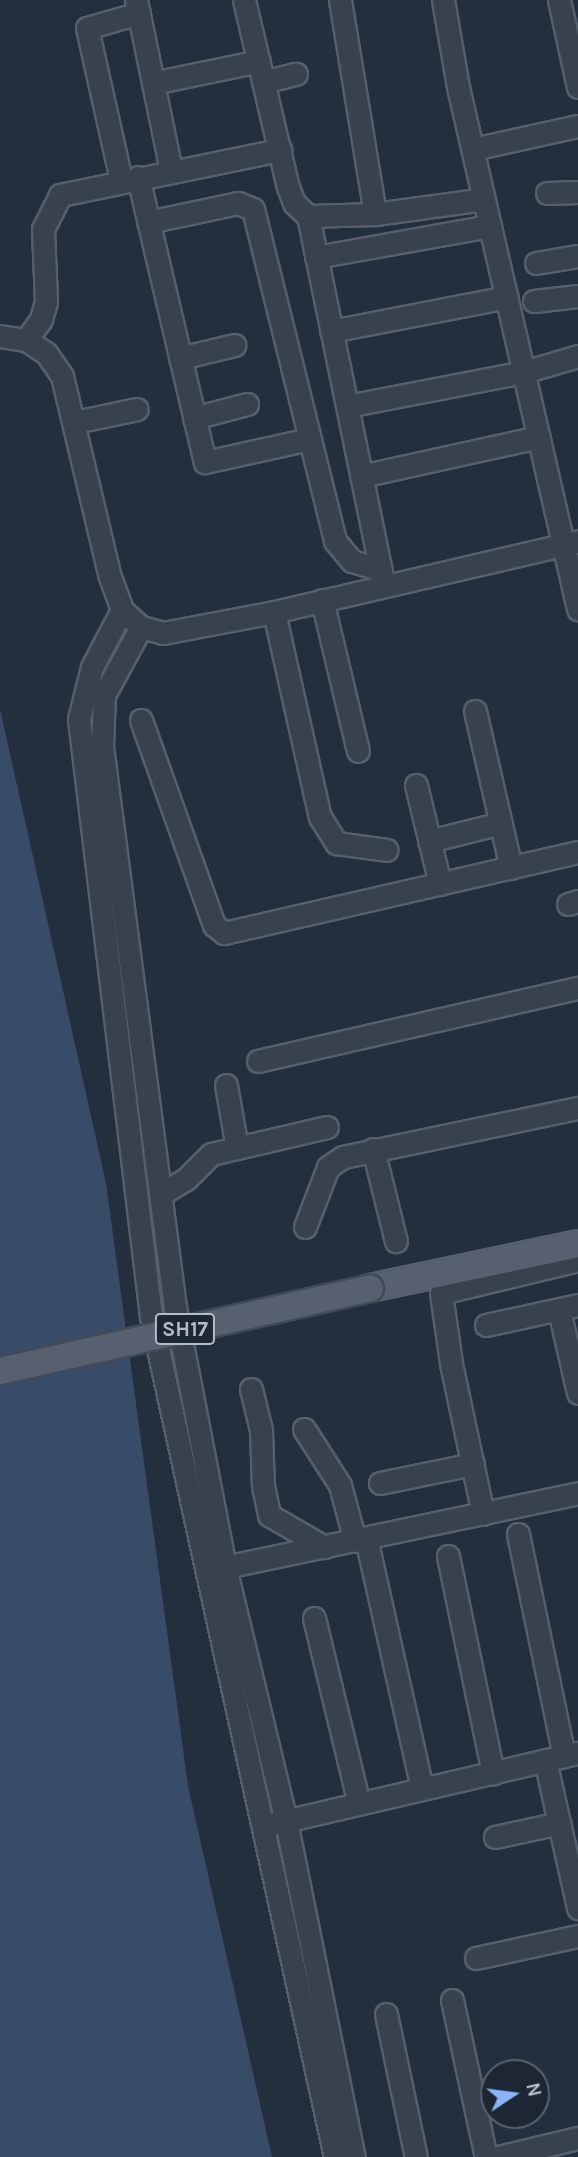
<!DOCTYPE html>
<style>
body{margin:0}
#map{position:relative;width:578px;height:2157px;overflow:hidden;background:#242f3e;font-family:Karla,sans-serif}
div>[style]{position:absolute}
.water>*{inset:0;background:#394c67}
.roads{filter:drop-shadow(2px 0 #565f6c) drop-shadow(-2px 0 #565f6c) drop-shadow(0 2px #565f6c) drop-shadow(0 -2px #565f6c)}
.minor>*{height:21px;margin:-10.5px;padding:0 10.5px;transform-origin:10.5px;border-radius:10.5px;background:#38414e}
.major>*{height:26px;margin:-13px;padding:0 13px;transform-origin:13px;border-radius:13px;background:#56606e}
.bridges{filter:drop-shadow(2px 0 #414a57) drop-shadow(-2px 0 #414a57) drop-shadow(0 2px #414a57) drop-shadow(0 -2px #414a57)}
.major-bridge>*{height:26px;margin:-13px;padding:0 13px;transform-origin:13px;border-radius:13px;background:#56606e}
span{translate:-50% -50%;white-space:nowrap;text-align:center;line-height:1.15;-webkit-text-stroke:5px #1d2633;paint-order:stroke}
.shield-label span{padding:2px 5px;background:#1d2633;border:2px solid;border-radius:5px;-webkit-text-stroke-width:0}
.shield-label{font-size:21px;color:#b4bcc9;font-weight:700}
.north{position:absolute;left:480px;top:2059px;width:70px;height:70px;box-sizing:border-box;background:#1d2633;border:2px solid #59626f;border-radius:50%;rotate:77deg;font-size:19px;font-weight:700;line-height:28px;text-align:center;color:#b4bcc9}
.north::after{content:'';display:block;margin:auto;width:24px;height:32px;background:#8ab4f8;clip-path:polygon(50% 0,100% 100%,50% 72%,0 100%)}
</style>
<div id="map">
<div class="water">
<i style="clip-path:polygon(0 709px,106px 1183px,188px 1786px,272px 2157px,0 2157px)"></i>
</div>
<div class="roads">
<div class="minor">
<i style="left:136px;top:0;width:175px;rotate:78.4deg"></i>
<i style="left:244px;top:0;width:192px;rotate:76.8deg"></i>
<i style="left:288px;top:187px;width:17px;rotate:69deg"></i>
<i style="left:294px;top:203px;width:19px;rotate:43deg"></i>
<i style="left:308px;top:216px;width:67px;rotate:-1.7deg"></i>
<i style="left:375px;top:214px;width:110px;rotate:-7.8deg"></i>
<i style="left:340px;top:0;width:217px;rotate:80.7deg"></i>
<i style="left:443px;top:0;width:88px;rotate:80.2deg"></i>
<i style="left:458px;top:87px;width:536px;rotate:77.05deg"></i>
<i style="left:559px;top:0;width:89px;rotate:77.7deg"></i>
<i style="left:263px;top:82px;width:34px;rotate:-14deg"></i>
<i style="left:153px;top:83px;width:108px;rotate:-11.7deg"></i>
<i style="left:473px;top:149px;width:107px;rotate:-12.4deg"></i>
<i style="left:138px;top:177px;width:293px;rotate:76.8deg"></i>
<i style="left:205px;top:462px;width:107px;rotate:-12.4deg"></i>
<i style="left:121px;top:180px;width:156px;rotate:-102.6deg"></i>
<i style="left:87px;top:28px;width:54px;rotate:-16.1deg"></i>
<i style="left:547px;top:193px;width:31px;rotate:-2deg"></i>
<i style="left:308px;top:216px;width:373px;rotate:78.4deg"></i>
<i style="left:148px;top:222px;width:92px;rotate:-11.9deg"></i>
<i style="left:238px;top:203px;width:16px;rotate:22deg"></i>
<i style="left:253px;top:209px;width:342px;rotate:76.1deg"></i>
<i style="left:335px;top:541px;width:26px;rotate:50deg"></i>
<i style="left:352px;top:561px;width:30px;rotate:17deg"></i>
<i style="left:316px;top:257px;width:177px;rotate:-10.1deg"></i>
<i style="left:536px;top:263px;width:43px;rotate:-9.5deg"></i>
<i style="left:534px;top:301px;width:44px;rotate:-6.5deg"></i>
<i style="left:331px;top:331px;width:179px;rotate:-10.9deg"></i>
<i style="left:0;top:336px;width:26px;rotate:9deg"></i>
<i style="left:26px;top:340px;width:24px;rotate:33deg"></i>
<i style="left:46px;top:353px;width:28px;rotate:55deg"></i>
<i style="left:62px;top:376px;width:204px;rotate:76.6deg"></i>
<i style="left:109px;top:574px;width:38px;rotate:70deg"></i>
<i style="left:122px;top:610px;width:25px;rotate:42deg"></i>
<i style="left:141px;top:627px;width:23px;rotate:15deg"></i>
<i style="left:163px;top:633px;width:113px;rotate:-10.7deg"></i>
<i style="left:274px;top:612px;width:312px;rotate:-13.1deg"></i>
<i style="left:26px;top:340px;width:26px;rotate:-54deg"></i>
<i style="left:41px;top:319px;width:19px;rotate:-74deg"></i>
<i style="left:46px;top:301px;width:72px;rotate:-92.4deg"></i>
<i style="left:43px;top:229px;width:38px;rotate:-63deg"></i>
<i style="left:60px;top:195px;width:225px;rotate:-11.6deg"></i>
<i style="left:180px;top:358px;width:56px;rotate:-13.5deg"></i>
<i style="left:347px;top:406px;width:180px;rotate:-10.9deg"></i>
<i style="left:524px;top:372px;width:56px;rotate:-16.5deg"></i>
<i style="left:194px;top:418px;width:55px;rotate:-14.8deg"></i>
<i style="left:75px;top:422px;width:63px;rotate:-11.8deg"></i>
<i style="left:361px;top:476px;width:182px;rotate:-12.4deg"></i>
<i style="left:322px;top:600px;width:155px;rotate:76.6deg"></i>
<i style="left:122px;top:610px;width:64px;rotate:117.8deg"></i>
<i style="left:92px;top:667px;width:54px;rotate:104deg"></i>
<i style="left:79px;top:719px;width:602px;rotate:83.13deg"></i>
<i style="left:151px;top:1317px;width:860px;rotate:77.64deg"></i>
<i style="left:274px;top:612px;width:210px;rotate:77.4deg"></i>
<i style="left:320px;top:817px;width:31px;rotate:58deg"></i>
<i style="left:336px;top:843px;width:51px;rotate:7.8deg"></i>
<i style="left:141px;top:627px;width:77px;rotate:118.6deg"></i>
<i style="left:104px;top:695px;width:51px;rotate:92.2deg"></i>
<i style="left:102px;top:746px;width:566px;rotate:82.59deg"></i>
<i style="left:175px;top:1307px;width:265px;rotate:79.1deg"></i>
<i style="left:225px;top:1567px;width:261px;rotate:76.5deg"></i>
<i style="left:286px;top:1821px;width:343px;rotate:78.6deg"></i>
<i style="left:475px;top:711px;width:161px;rotate:77.1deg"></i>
<i style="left:141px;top:720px;width:218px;rotate:70.4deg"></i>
<i style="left:214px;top:925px;width:13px;rotate:39deg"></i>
<i style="left:224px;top:933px;width:363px;rotate:-12.9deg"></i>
<i style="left:416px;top:785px;width:102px;rotate:76.4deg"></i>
<i style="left:429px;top:841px;width:74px;rotate:-14deg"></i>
<i style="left:568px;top:904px;width:10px;rotate:-17deg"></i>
<i style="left:258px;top:1061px;width:328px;rotate:-12.9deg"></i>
<i style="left:226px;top:1085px;width:64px;rotate:80.1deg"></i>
<i style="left:373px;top:1149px;width:95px;rotate:76deg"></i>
<i style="left:161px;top:1194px;width:29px;rotate:-31deg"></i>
<i style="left:186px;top:1179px;width:35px;rotate:-45deg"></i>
<i style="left:211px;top:1154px;width:119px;rotate:-13.1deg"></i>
<i style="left:305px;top:1227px;width:64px;rotate:-69deg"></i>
<i style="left:328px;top:1167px;width:18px;rotate:-34deg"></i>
<i style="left:343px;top:1157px;width:240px;rotate:-11.8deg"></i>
<i style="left:559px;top:1310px;width:85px;rotate:77.1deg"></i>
<i style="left:486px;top:1325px;width:94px;rotate:-12.3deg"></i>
<i style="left:251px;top:1389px;width:42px;rotate:76.3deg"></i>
<i style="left:261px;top:1430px;width:56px;rotate:88deg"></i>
<i style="left:263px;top:1486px;width:30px;rotate:78deg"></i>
<i style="left:269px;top:1515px;width:64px;rotate:30.2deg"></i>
<i style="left:304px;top:1429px;width:67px;rotate:57.3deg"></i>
<i style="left:340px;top:1485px;width:58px;rotate:75deg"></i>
<i style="left:380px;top:1483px;width:95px;rotate:-11.5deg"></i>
<i style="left:483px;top:1514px;width:154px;rotate:-102deg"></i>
<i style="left:451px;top:1363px;width:71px;rotate:-98.1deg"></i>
<i style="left:441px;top:1293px;width:141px;rotate:-13.5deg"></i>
<i style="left:518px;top:1534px;width:227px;rotate:78.3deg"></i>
<i style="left:366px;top:1538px;width:257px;rotate:77.4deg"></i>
<i style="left:448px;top:1556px;width:222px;rotate:78.3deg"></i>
<i style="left:225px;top:1567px;width:361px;rotate:-11.8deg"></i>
<i style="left:314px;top:1618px;width:191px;rotate:76.4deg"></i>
<i style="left:545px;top:1760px;width:152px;rotate:77.4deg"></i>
<i style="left:272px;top:1824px;width:314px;rotate:-13.1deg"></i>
<i style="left:495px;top:1837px;width:66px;rotate:-12.3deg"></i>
<i style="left:476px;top:1958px;width:104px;rotate:-12.2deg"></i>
<i style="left:452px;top:2000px;width:161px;rotate:77.8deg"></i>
<i style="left:386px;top:2014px;width:146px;rotate:78.2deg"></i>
<i style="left:498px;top:2157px;width:82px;rotate:-13.4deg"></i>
</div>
<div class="major">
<i style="left:370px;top:1288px;width:213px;rotate:-11.9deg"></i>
</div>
</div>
<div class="bridges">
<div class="major-bridge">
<i style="left:0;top:1371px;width:379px;rotate:-12.6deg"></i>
</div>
</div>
<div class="shield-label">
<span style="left:185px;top:1329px">SH17</span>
</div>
<div class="north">N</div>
</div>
